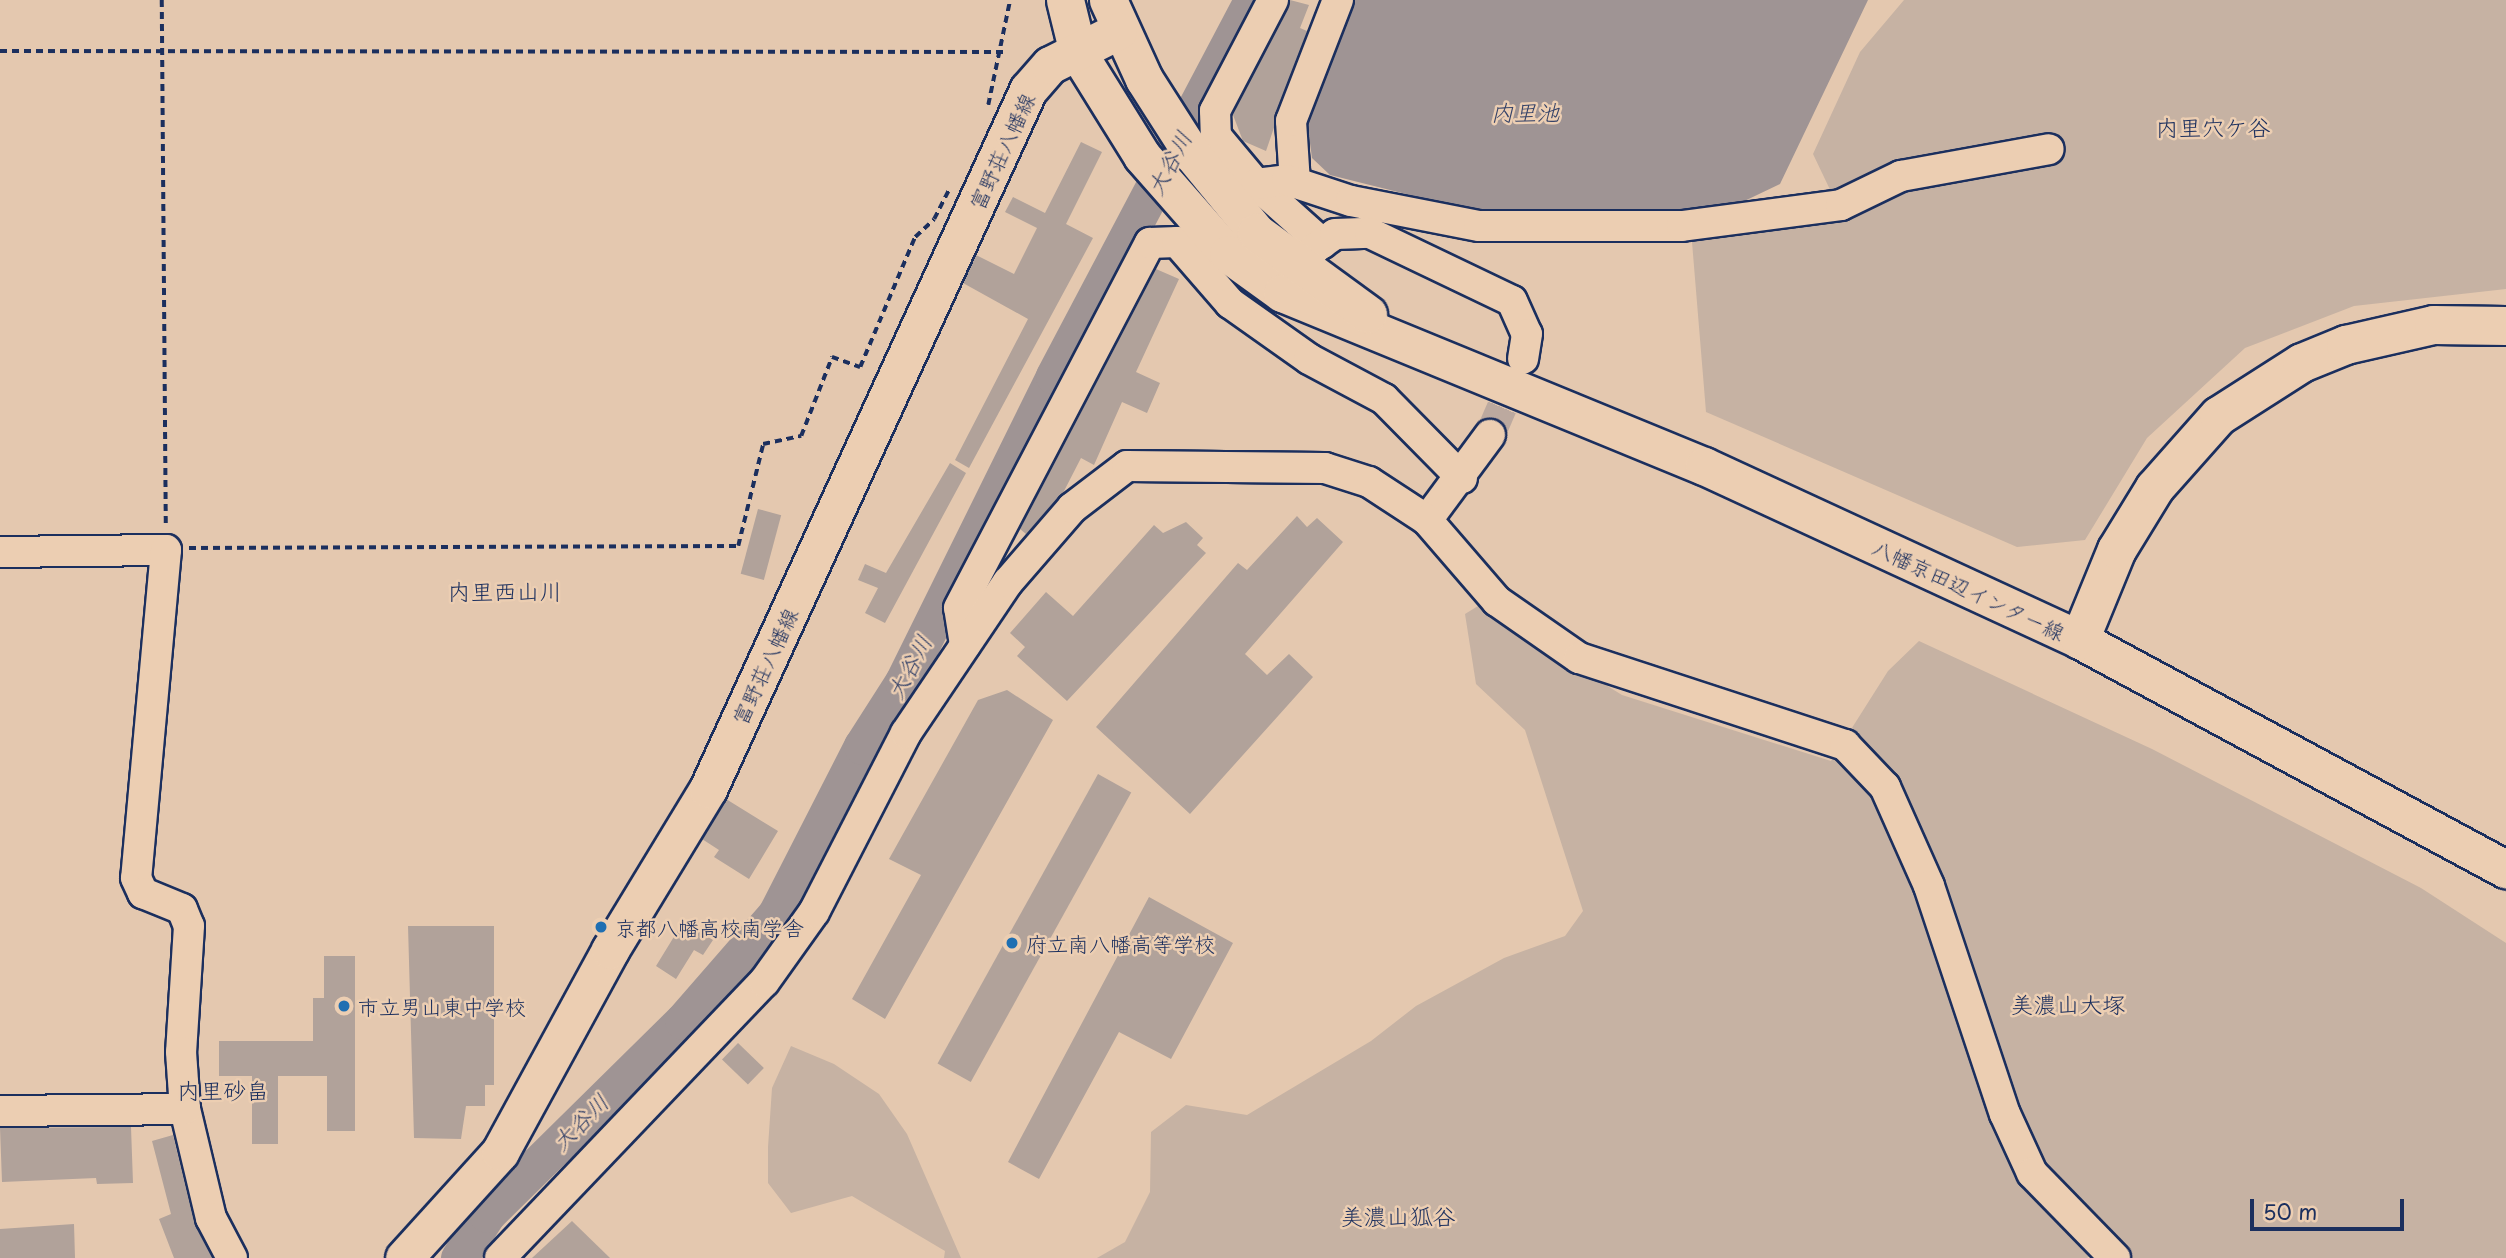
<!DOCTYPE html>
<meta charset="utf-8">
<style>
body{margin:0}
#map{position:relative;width:2506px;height:1258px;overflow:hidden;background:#e4c8af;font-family:"Playpen Sans","Klee One",sans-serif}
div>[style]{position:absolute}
.green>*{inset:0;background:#c6b2a3}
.water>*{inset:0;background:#9f9494}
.river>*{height:37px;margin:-18.5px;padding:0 18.5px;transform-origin:18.5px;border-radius:18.5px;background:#9f9494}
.building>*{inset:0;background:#b1a29a;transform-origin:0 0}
.minor-tunnel>*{height:30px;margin-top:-15px;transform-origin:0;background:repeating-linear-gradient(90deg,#bca99f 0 30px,transparent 0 45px)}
.path>*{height:3.5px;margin-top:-1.75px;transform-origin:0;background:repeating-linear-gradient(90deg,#1b2f5e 0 7px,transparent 0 12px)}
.roads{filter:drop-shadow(2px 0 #1b2f5e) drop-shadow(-2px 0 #1b2f5e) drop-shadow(0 2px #1b2f5e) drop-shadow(0 -2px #1b2f5e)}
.minor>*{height:30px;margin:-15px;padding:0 15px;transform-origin:15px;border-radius:15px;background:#ecceb2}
.major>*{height:37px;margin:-18.5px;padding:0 18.5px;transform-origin:18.5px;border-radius:18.5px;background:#ecceb2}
.highway>*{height:38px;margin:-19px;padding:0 19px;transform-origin:19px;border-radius:19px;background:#ecceb2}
.dots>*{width:19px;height:19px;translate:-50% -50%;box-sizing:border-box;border:4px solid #ecceb2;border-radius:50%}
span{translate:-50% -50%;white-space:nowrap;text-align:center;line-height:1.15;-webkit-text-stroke:5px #ecceb2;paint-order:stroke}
.street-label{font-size:21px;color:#1b2f5e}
.poi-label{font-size:21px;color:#1b2f5e}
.left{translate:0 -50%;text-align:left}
.water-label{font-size:23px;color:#354369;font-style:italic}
.neighbourhood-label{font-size:23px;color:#1b2f5e}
.scale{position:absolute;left:2250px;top:1199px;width:154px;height:32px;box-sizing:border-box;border:4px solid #1b2f5e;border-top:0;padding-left:9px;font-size:21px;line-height:24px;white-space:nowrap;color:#1b2f5e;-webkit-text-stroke:5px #ecceb2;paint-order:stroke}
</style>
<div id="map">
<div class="green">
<i style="clip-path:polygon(1904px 0,2506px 0,2506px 289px,2354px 306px,2245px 348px,2147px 438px,2085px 540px,2017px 547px,1706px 412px,1692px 242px,1834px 198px,1813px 154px,1860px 52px)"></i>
<i style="clip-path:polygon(1478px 606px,1622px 695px,1831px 761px,1888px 671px,1919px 641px,2152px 749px,2421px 888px,2506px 943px,2506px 1258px,2124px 1258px,2111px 1238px,2087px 1258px,1097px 1258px,1125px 1242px,1150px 1192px,1151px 1132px,1186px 1105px,1247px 1115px,1371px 1041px,1416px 1006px,1504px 958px,1565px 936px,1583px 911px,1525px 730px,1476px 684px,1465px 614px)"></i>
<i style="clip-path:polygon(791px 1046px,834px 1064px,879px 1094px,907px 1134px,961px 1258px,944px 1258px,945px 1251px,852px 1196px,791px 1213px,768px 1183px,768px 1147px,772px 1088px)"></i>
</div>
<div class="water">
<i style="clip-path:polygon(1354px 0,1868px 0,1780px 184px,1734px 206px,1503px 226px,1470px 210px,1330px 175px,1312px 158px,1307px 121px)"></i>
</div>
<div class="river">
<i style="left:459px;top:1258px;width:52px;rotate:-57.5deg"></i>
<i style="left:487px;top:1214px;width:275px;rotate:-44.6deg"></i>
<i style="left:683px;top:1021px;width:142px;rotate:-49deg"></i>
<i style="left:776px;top:914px;width:189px;rotate:-62.9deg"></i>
<i style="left:862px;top:746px;width:76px;rotate:-57.4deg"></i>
<i style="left:903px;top:682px;width:341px;rotate:-63.7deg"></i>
<i style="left:1054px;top:376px;width:425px;rotate:-62.2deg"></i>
</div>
<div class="building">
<i style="clip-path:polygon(1290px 0,1309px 5px,1300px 28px,1307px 31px,1266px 151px,1243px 141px,1233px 115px)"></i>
<i style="clip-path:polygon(1081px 142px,1102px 152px,1066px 224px,1093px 238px,969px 468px,955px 460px,1028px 319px,963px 283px,976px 255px,1014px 274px,1037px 228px,1005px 212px,1013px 197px,1045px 213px)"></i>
<i style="clip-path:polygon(1156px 269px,1179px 279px,1136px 372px,1160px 383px,1147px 413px,1122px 402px,1094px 465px,1081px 458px,1063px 493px,1026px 534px,1020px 529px)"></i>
<i style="clip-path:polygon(950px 463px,966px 473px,885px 623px,865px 613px,878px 588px,858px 580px,865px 564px,886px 573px)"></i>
<i style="left:758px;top:509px;width:24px;height:67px;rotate:15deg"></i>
<i style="clip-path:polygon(1297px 516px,1307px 527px,1317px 518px,1343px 542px,1245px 654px,1267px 675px,1289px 654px,1313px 677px,1190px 814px,1096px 727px,1238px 563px,1247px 570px)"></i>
<i style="clip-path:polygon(1186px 522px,1203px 538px,1197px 545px,1206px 553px,1067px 701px,1017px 656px,1025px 647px,1010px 633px,1046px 592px,1073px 616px,1154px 525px,1163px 533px)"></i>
<i style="clip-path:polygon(1007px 690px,1053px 720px,885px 1019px,852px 999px,921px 875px,889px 859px,978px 700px)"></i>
<i style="left:1098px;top:774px;width:38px;height:331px;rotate:29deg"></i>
<i style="clip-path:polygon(726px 799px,778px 831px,749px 879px,714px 857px,719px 850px,702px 839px)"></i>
<i style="clip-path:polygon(1149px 897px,1233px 943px,1171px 1059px,1119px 1032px,1039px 1179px,1008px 1162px)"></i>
<i style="clip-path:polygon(683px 922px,713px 940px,703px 955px,694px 950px,676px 979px,656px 966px)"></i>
<i style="clip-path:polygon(408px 926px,494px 926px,494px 1085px,485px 1085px,485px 1106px,466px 1106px,461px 1139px,414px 1138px)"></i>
<i style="clip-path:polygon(324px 956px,355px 956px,355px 1131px,327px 1131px,327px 1076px,278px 1076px,278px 1144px,252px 1144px,252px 1076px,219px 1076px,219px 1041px,313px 1041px,313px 998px,324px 998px)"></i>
<i style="left:738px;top:1043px;width:36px;height:23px;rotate:44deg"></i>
<i style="clip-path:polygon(131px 1127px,133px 1183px,97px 1184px,96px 1178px,2px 1182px,0 1128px)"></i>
<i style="clip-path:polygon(173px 1135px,194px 1222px,212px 1258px,174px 1258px,159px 1219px,171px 1214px,152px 1141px)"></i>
<i style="clip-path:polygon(572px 1221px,610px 1258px,532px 1258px)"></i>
<i style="clip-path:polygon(74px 1224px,75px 1258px,0 1258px,0 1229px)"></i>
</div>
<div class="minor-tunnel">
<i style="left:1490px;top:435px;width:73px;rotate:-66.6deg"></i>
</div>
<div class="path">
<i style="left:162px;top:0;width:526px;rotate:89.56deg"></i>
<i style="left:0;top:51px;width:1004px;rotate:0.06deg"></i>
<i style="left:988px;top:105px;width:107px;rotate:-78.2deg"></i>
<i style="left:189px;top:548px;width:549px;rotate:-0.21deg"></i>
<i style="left:738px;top:546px;width:105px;rotate:-76.2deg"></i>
<i style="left:763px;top:444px;width:39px;rotate:-12deg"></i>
<i style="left:801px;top:436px;width:85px;rotate:-68.6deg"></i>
<i style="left:832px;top:357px;width:30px;rotate:20deg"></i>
<i style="left:860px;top:367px;width:141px;rotate:-67.1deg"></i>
<i style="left:915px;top:237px;width:26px;rotate:-43deg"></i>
<i style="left:934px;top:219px;width:35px;rotate:-63deg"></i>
</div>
<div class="roads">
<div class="minor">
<i style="left:1273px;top:0;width:125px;rotate:117.6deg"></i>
<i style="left:1215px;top:111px;width:25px;rotate:88deg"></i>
<i style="left:1216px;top:136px;width:62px;rotate:50.2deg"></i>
<i style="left:1256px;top:184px;width:89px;rotate:41.8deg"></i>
<i style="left:1295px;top:183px;width:62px;rotate:-93.7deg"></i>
<i style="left:1291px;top:121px;width:130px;rotate:-68.8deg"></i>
<i style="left:1256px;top:184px;width:31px;rotate:-7deg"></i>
<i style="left:1287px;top:180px;width:67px;rotate:18.2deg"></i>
<i style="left:1351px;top:201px;width:130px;rotate:11.1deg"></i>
<i style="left:1479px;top:226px;width:203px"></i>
<i style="left:1682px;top:226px;width:160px;rotate:-7.5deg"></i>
<i style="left:1841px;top:205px;width:67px;rotate:-25.8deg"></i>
<i style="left:1901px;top:176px;width:150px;rotate:-10.3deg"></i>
<i style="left:1289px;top:282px;width:43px;rotate:-52.6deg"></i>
<i style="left:1315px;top:248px;width:24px;rotate:-35deg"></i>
<i style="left:1335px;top:234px;width:35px;rotate:-2deg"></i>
<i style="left:1370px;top:233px;width:157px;rotate:25.6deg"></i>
<i style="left:1512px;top:301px;width:36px;rotate:66deg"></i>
<i style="left:1527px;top:334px;width:25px;rotate:99deg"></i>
<i style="left:1427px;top:520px;width:106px;rotate:-53.5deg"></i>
<i style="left:0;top:552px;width:166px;rotate:-0.7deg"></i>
<i style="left:166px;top:550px;width:329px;rotate:95.2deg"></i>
<i style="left:136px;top:878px;width:17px;rotate:65deg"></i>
<i style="left:143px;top:893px;width:42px;rotate:22.3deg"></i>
<i style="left:182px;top:909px;width:18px;rotate:68deg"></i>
<i style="left:189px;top:926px;width:126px;rotate:93.6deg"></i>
<i style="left:181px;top:1052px;width:57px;rotate:86deg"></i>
<i style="left:185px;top:1109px;width:112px;rotate:76.6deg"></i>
<i style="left:211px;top:1218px;width:45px;rotate:62.3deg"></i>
<i style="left:965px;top:645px;width:37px;rotate:-99deg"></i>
<i style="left:959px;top:608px;width:412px;rotate:-62.4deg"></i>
<i style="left:1150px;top:243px;width:27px;rotate:-2deg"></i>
<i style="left:1177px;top:242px;width:81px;rotate:49deg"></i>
<i style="left:1230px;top:303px;width:97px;rotate:35.3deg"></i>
<i style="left:1309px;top:359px;width:85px;rotate:28.1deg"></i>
<i style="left:1384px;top:399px;width:111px;rotate:45.4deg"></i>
<i style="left:0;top:1111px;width:185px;rotate:-0.6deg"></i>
<i style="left:500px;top:1258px;width:382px;rotate:-46.3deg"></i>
<i style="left:764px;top:982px;width:86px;rotate:-54.5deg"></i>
<i style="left:814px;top:912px;width:201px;rotate:-62.8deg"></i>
<i style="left:906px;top:733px;width:182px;rotate:-56deg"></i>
<i style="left:1008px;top:582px;width:98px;rotate:-49.1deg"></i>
<i style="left:1072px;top:508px;width:69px;rotate:-37.4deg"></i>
<i style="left:1127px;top:466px;width:198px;rotate:0.6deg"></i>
<i style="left:1325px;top:468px;width:46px;rotate:17.7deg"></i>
<i style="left:1369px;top:482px;width:69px;rotate:33.2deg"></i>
<i style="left:1427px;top:520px;width:107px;rotate:49.2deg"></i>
<i style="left:1497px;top:601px;width:100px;rotate:34.8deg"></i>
<i style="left:1579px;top:658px;width:280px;rotate:18.1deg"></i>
<i style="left:1845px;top:745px;width:58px;rotate:46.4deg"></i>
<i style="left:1885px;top:787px;width:108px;rotate:66deg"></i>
<i style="left:1929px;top:886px;width:240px;rotate:71.6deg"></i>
<i style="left:2005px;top:1114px;width:65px;rotate:65.4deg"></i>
<i style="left:2032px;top:1173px;width:119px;rotate:45.7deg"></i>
</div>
<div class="major">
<i style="left:1065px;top:0;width:55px;rotate:76.2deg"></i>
<i style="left:1078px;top:53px;width:121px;rotate:58.1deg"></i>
<i style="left:1142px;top:156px;width:130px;rotate:48.7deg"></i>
<i style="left:1228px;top:254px;width:67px;rotate:35.8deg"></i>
<i style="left:1282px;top:293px;width:456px;rotate:22.3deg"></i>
<i style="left:1704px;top:466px;width:414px;rotate:24.8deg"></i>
<i style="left:2080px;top:640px;width:484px;rotate:28.3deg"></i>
<i style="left:1108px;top:0;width:87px;rotate:65.5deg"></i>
<i style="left:1144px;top:79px;width:89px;rotate:57.4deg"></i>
<i style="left:1192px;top:154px;width:101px;rotate:50.6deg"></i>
<i style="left:1256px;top:232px;width:139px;rotate:36.2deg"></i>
<i style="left:404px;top:1258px;width:143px;rotate:-47.8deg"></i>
<i style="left:500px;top:1152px;width:230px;rotate:-61.4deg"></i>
<i style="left:610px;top:950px;width:188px;rotate:-58.7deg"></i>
<i style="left:708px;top:789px;width:769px;rotate:-65.4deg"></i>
<i style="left:1028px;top:90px;width:33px;rotate:-49deg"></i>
<i style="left:1050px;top:65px;width:76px;rotate:-26.6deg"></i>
</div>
<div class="highway">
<i style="left:2080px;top:640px;width:97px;rotate:-67.7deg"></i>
<i style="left:2117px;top:550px;width:73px;rotate:-58.5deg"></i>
<i style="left:2155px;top:488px;width:96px;rotate:-48.4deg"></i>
<i style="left:2219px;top:416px;width:98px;rotate:-32.6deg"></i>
<i style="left:2302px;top:363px;width:48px;rotate:-22.2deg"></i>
<i style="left:2346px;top:345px;width:90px;rotate:-12.8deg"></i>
<i style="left:2434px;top:325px;width:72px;rotate:0.8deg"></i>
</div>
</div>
<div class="dots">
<i style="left:601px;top:927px;background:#1f6fb2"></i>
<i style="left:1012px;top:943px;background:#1f6fb2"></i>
<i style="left:344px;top:1006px;background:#1f6fb2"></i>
</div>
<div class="street-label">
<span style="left:1001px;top:151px;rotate:-65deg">富野荘八幡線</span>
<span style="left:1969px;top:589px;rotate:25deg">八幡京田辺インター線</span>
<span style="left:764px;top:666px;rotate:-65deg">富野荘八幡線</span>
</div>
<div class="poi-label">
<span class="left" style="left:615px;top:927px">京都八幡高校南学舎</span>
<span class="left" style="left:1026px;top:943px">府立南八幡高等学校</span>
<span class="left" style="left:358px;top:1006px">市立男山東中学校</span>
</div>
<div class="water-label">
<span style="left:1525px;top:112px">内里池</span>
<span style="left:1169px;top:163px;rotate:-62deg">大谷川</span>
<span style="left:909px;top:667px;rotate:-62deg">大谷川</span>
<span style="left:580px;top:1122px;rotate:-45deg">大谷川</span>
</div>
<div class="neighbourhood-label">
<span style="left:2213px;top:127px">内里穴ケ谷</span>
<span style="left:505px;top:591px">内里西山川</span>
<span style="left:2068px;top:1004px">美濃山大塚</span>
<span style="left:223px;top:1090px">内里砂畠</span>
<span style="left:1398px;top:1216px">美濃山狐谷</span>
</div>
<div class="scale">50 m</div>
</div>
